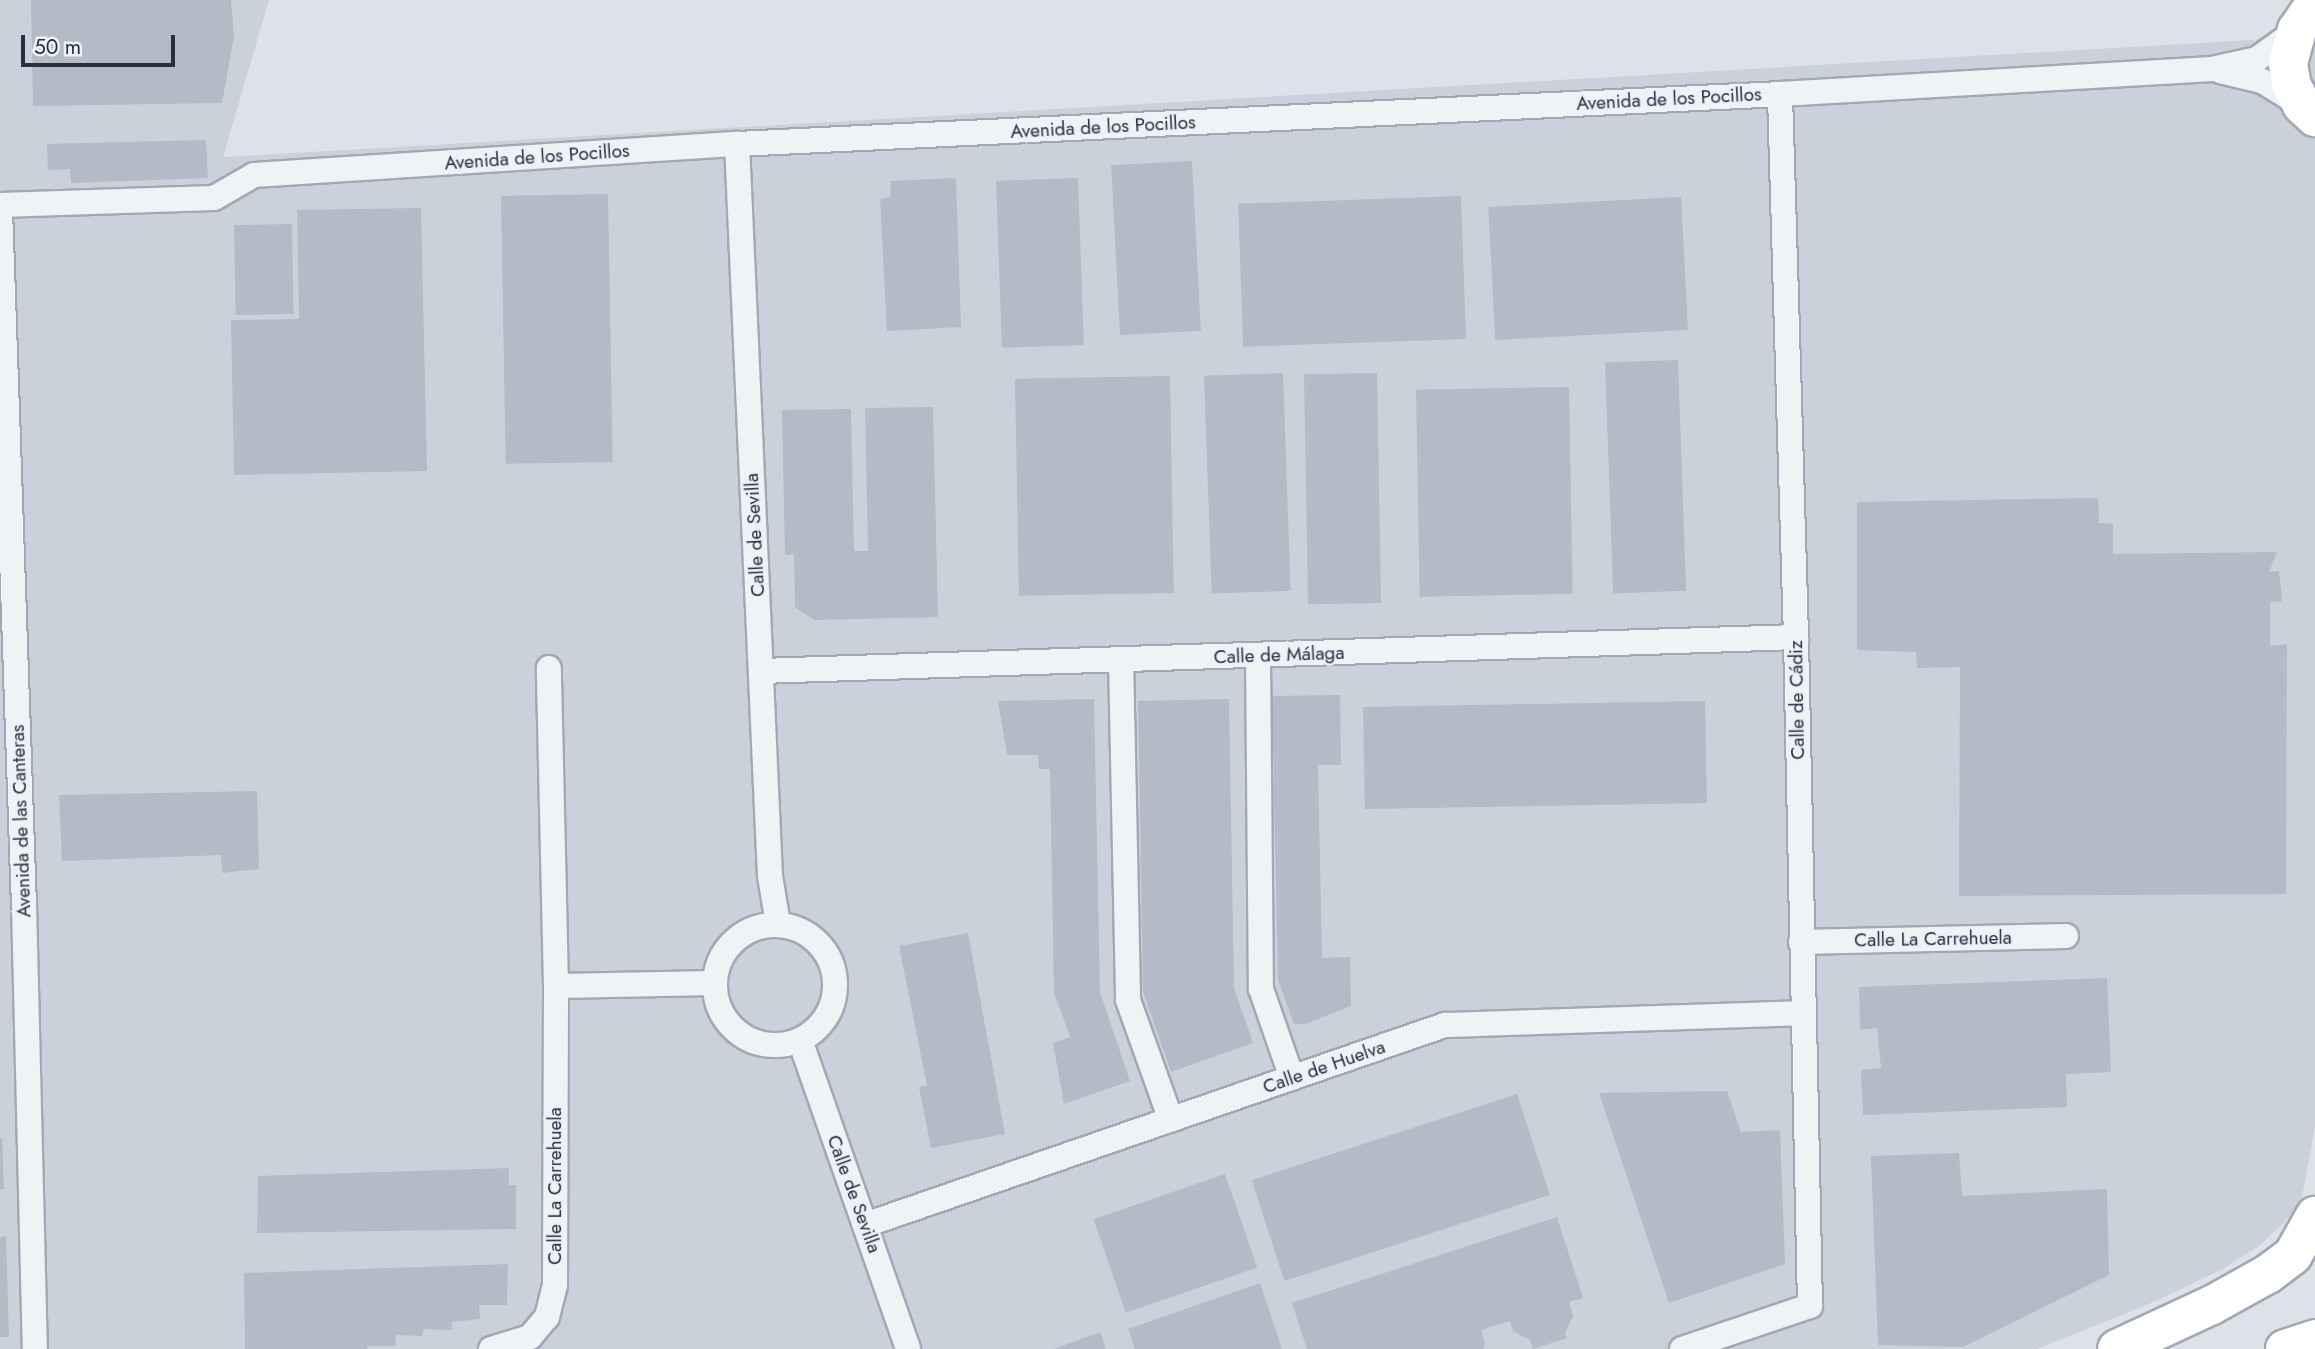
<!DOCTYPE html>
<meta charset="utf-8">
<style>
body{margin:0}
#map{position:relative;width:2315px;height:1349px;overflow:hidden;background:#dde2e8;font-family:Jost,sans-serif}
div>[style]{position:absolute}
.built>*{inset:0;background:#cbd1db}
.building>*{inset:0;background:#b4bbc6;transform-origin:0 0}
.roads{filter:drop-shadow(2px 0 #a2a9b2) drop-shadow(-2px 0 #a2a9b2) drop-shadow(0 2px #a2a9b2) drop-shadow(0 -2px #a2a9b2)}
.minor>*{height:24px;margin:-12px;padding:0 12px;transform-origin:12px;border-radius:12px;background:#f0f3f6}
.minor>.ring{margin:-12px;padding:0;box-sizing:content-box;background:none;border:24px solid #f0f3f6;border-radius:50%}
.primary>*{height:38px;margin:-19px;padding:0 19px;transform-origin:19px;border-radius:19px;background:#fff}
.motorway>*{height:38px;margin:-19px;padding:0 19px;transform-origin:19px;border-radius:19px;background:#fff}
span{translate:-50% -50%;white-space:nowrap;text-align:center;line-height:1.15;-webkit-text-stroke:5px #edf1f6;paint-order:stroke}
.street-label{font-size:19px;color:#253040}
.scale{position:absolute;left:21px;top:35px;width:154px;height:32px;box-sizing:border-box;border:4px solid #253040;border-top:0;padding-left:9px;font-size:21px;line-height:24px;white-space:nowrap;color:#253040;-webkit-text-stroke:5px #edf1f6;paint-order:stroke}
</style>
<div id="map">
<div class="built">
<i style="clip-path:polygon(0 0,269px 0,223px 157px,2251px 40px,2315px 29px,2315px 1128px,2300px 1207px,2259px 1246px,2221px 1270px,2149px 1304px,2037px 1349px,0 1349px)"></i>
</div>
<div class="building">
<i style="clip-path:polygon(31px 0,231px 0,234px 36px,222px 103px,33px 106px)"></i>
<i style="clip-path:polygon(206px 140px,208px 178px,71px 183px,70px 169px,48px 170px,47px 144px)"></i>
<i style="left:1192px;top:161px;width:170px;height:81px;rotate:87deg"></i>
<i style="clip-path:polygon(956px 178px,961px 327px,887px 331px,880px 199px,890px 197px,891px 181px)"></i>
<i style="left:1078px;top:178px;width:167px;height:82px;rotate:88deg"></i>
<i style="left:608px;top:194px;width:268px;height:107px;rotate:89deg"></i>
<i style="left:1461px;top:196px;width:143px;height:223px;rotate:88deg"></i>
<i style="left:1681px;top:197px;width:133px;height:193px;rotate:87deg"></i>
<i style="clip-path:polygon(421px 208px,427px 471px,234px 475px,231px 320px,299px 319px,297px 210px)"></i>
<i style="left:292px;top:224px;width:90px;height:58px;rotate:89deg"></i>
<i style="left:1678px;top:360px;width:231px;height:73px;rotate:88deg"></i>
<i style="left:1283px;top:373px;width:218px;height:79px;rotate:88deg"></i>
<i style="left:1377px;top:373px;width:230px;height:73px;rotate:89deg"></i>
<i style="left:1170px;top:376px;width:217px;height:155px;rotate:89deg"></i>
<i style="left:1569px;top:387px;width:207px;height:153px;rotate:89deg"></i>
<i style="clip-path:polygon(933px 407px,938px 617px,814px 620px,795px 607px,794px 554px,785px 555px,782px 410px,851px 409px,854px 551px,868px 551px,865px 408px)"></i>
<i style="clip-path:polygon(2098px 498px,2099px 523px,2113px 524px,2113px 554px,2277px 552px,2269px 572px,2279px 571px,2282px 601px,2270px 602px,2270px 646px,2287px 644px,2286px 894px,1959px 896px,1960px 667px,1917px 668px,1916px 652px,1857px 650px,1857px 502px)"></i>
<i style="clip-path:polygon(1340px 695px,1341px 765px,1318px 765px,1322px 958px,1350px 957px,1351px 1006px,1305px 1024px,1294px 1024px,1278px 980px,1272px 696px)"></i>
<i style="clip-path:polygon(1094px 699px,1100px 992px,1130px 1081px,1064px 1104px,1053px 1043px,1070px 1037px,1054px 993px,1050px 769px,1039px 769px,1038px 755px,1007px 755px,998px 701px)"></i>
<i style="clip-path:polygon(1229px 699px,1234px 988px,1253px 1043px,1171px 1072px,1143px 992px,1138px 701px)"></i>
<i style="left:1705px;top:701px;width:102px;height:342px;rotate:89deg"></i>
<i style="clip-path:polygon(257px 791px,259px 869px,222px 873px,221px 855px,62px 861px,59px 795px)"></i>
<i style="clip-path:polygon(968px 933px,1005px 1134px,931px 1148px,919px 1087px,927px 1085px,899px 946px)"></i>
<i style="clip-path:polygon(2107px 978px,2111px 1072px,2066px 1074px,2067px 1107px,1863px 1115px,1861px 1070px,1881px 1068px,1877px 1028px,1860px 1030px,1859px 987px)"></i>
<i style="clip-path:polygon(1727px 1091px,1741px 1132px,1780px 1130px,1785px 1264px,1669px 1303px,1599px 1093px)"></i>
<i style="left:1517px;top:1094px;width:106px;height:279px;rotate:72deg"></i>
<i style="clip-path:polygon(0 1138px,2px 1138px,4px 1189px,0 1189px)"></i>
<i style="clip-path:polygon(1959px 1153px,1962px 1196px,2107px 1189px,2109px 1275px,1963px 1347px,1878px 1345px,1871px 1156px)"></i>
<i style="clip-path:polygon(509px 1168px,509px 1185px,516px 1185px,516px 1229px,257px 1233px,258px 1176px)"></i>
<i style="left:1225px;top:1174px;width:99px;height:139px;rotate:71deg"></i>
<i style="clip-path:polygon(1557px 1217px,1583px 1298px,1569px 1302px,1573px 1316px,1565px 1333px,1567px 1338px,1533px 1349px,1530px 1340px,1513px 1331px,1510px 1321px,1481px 1330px,1485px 1344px,1483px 1349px,1307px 1349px,1292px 1303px)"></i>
<i style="clip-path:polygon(6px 1236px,9px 1337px,0 1337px,0 1237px)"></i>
<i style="clip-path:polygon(508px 1264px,507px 1305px,479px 1305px,480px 1319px,452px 1322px,452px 1330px,424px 1329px,422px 1336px,396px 1335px,395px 1346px,368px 1346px,367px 1349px,245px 1349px,244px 1273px)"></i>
<i style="clip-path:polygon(1260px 1283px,1282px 1349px,1135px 1349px,1128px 1329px)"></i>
<i style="clip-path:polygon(1100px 1332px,1106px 1349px,1054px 1349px)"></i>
</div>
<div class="roads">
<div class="minor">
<i style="left:2220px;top:71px;width:43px;rotate:13.4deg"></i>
<i style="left:2262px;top:81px;width:46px;rotate:31.6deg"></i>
<i style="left:737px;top:144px;width:733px;rotate:87.42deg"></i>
<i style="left:770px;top:876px;width:49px;rotate:80.5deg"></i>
<i style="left:0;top:205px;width:214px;rotate:-1.9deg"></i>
<i style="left:214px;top:198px;width:46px;rotate:-29.9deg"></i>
<i style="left:254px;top:175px;width:484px;rotate:-3.7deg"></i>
<i style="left:737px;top:144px;width:1044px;rotate:-2.74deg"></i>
<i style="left:1780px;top:94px;width:433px;rotate:-3.3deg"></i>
<i style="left:2212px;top:69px;width:46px;rotate:-12.5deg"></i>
<i style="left:2257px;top:59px;width:49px;rotate:-35.9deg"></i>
<i style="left:0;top:209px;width:696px;rotate:88.03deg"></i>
<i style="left:24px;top:905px;width:444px;rotate:88.6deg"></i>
<i style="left:1258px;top:656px;width:333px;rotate:89.5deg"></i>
<i style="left:1261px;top:989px;width:94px;rotate:70.8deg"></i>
<i style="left:1121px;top:660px;width:340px;rotate:88.8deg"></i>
<i style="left:1128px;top:1000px;width:127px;rotate:70.3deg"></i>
<i style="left:761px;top:671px;width:1036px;rotate:-1.88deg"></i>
<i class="ring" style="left:715px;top:925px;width:96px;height:96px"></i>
<i style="left:1801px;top:942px;width:265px;rotate:-1.3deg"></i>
<i style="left:556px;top:986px;width:159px;rotate:-1.1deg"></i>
<i style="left:800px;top:1040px;width:327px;rotate:70.7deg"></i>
<i style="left:865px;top:1225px;width:614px;rotate:-19.03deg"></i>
<i style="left:1445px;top:1025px;width:357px;rotate:-1.9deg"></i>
<i style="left:491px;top:1349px;width:41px;rotate:-17.1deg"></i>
<i style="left:530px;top:1337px;width:26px;rotate:-50deg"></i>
<i style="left:547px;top:1317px;width:33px;rotate:-76deg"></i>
<i style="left:555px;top:1285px;width:299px;rotate:-89.8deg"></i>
<i style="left:556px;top:986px;width:318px;rotate:-91.3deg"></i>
<i style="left:1682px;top:1349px;width:135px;rotate:-18.6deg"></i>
<i style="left:1810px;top:1306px;width:669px;rotate:-91.2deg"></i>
<i style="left:1796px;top:637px;width:543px;rotate:-91.69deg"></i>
</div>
<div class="primary">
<i style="left:2315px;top:4px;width:32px;rotate:125deg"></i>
<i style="left:2297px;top:30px;width:35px;rotate:105deg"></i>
<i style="left:2288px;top:64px;width:22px;rotate:80deg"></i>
<i style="left:2292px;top:86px;width:21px;rotate:62deg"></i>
<i style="left:2302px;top:105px;width:18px;rotate:43deg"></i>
</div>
<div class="motorway">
<i style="left:2117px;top:1349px;width:105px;rotate:-24.9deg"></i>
<i style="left:2212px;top:1305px;width:64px;rotate:-29deg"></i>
<i style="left:2268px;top:1274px;width:31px;rotate:-37deg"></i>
<i style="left:2293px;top:1255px;width:45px;rotate:-60.6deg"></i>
<i style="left:2285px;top:1349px;width:32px;rotate:-18deg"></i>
</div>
</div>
<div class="street-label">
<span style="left:1669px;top:99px;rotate:-3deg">Avenida de los Pocillos</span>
<span style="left:1103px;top:127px;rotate:-3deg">Avenida de los Pocillos</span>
<span style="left:537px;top:157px;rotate:-4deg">Avenida de los Pocillos</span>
<span style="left:755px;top:535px;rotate:-93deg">Calle de Sevilla</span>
<span style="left:1279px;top:655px;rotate:-2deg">Calle de Málaga</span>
<span style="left:1797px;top:700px;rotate:-91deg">Calle de Cádiz</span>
<span style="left:21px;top:821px;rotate:-92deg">Avenida de las Canteras</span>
<span style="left:1933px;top:939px;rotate:-1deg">Calle La Carrehuela</span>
<span style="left:1324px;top:1067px;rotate:-19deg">Calle de Huelva</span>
<span style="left:555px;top:1186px;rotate:-90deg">Calle La Carrehuela</span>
<span style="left:854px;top:1194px;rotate:70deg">Calle de Sevilla</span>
</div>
<div class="scale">50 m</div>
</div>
